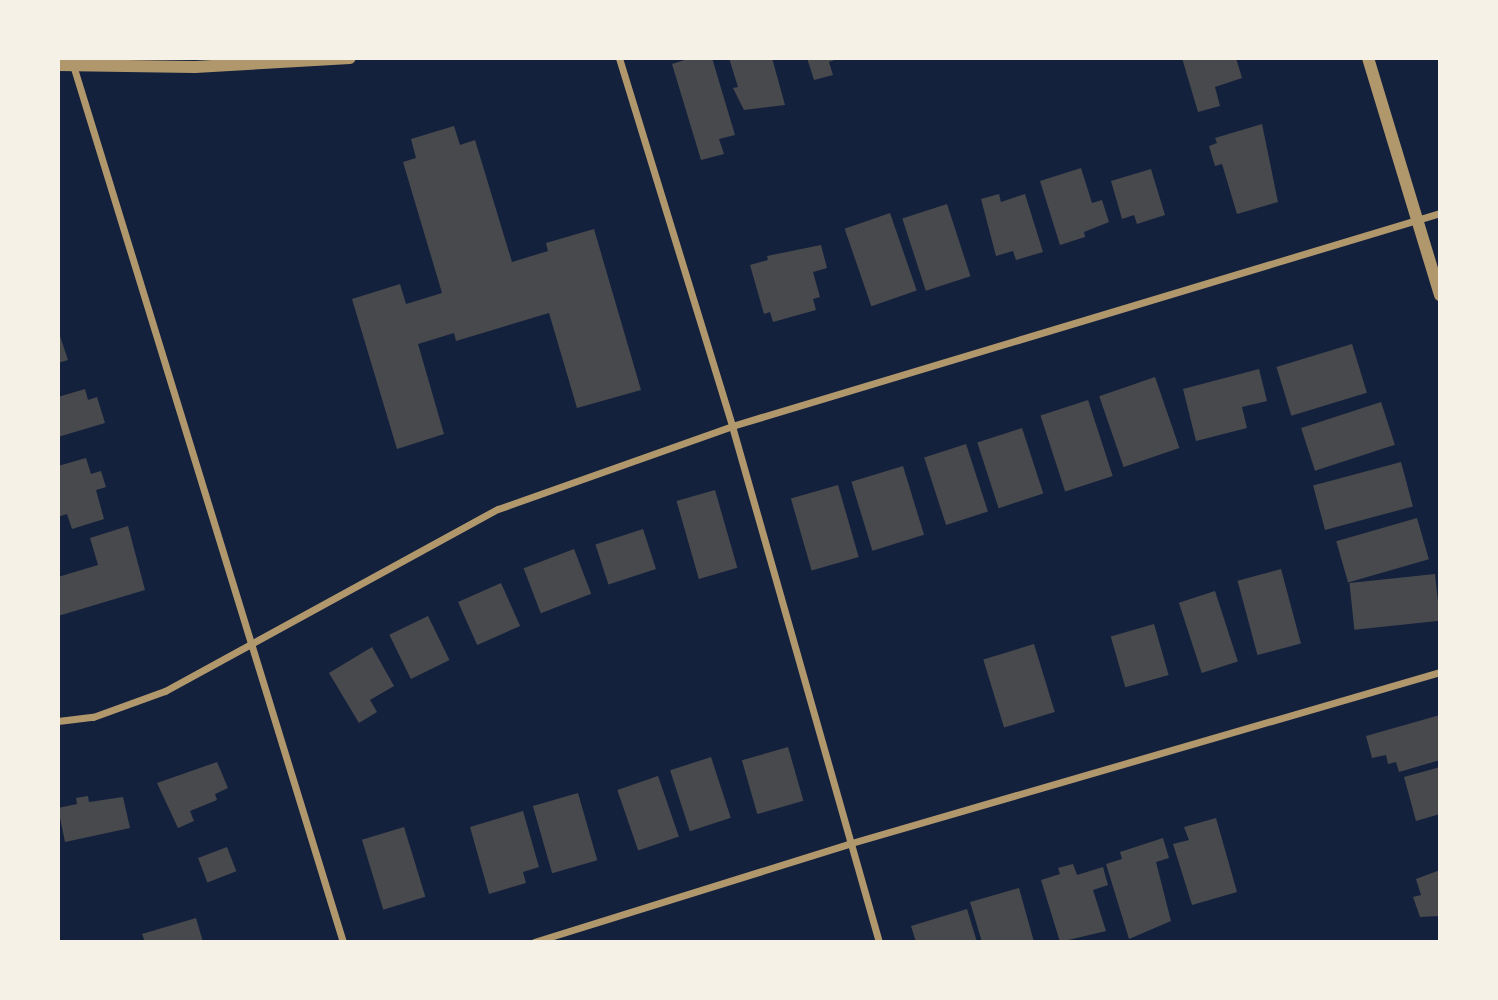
<!DOCTYPE html>
<style>
body{margin:0}
#map{position:relative;width:1498px;height:1000px;overflow:hidden;background:#14213d;font-family:"Open Sans",sans-serif}
div>[style]{position:absolute}
.building>*{inset:0;background:#48494c;transform-origin:0 0}
.minor>*{height:7px;margin:-3.5px;padding:0 3.5px;transform-origin:3.5px;border-radius:3.5px;background:#b1986c}
.tertiary>*{height:12px;margin:-6px;padding:0 6px;transform-origin:6px;border-radius:6px;background:#b1986c}
span{translate:-50% -50%;white-space:nowrap;text-align:center;line-height:1.15;-webkit-text-stroke:7px #f6f1e7;paint-order:stroke}
.frame{position:absolute;inset:0;border:60px solid #f6f1e7;pointer-events:none}
</style>
<div id="map">
<div class="building">
<i style="clip-path:polygon(691px 58px,712px 58px,735px 135px,719px 139px,724px 154px,701px 160px,672px 64px)"></i>
<i style="clip-path:polygon(729px 58px,772px 58px,785px 105px,744px 110px,733px 88px,738px 87px)"></i>
<i style="clip-path:polygon(807px 58px,840px 58px,829px 62px,833px 75px,814px 80px)"></i>
<i style="clip-path:polygon(1182px 58px,1236px 58px,1242px 78px,1215px 87px,1220px 106px,1198px 112px)"></i>
<i style="clip-path:polygon(1262px 124px,1278px 202px,1237px 214px,1222px 164px,1215px 166px,1209px 146px,1217px 143px,1215px 138px)"></i>
<i style="clip-path:polygon(454px 126px,460px 145px,475px 140px,512px 262px,548px 251px,546px 243px,594px 229px,641px 390px,577px 408px,549px 313px,456px 341px,454px 333px,418px 344px,444px 434px,397px 449px,352px 299px,400px 284px,406px 304px,442px 293px,403px 162px,416px 158px,411px 139px)"></i>
<i style="clip-path:polygon(1081px 168px,1092px 203px,1102px 200px,1109px 222px,1084px 232px,1085px 237px,1060px 245px,1040px 181px)"></i>
<i style="clip-path:polygon(1151px 169px,1165px 215px,1137px 224px,1134px 215px,1122px 219px,1111px 181px)"></i>
<i style="clip-path:polygon(999px 194px,1001px 202px,1025px 194px,1043px 252px,1016px 260px,1013px 251px,996px 256px,981px 199px)"></i>
<i style="left:947px;top:204px;width:76px;height:47px;rotate:72deg"></i>
<i style="left:890px;top:213px;width:82px;height:48px;rotate:71deg"></i>
<i style="clip-path:polygon(821px 245px,827px 268px,813px 272px,820px 297px,813px 299px,816px 310px,773px 322px,770px 312px,764px 314px,750px 265px,768px 260px,767px 256px)"></i>
<i style="clip-path:polygon(58px 330px,68px 360px,58px 363px)"></i>
<i style="left:1352px;top:344px;width:51px;height:79px;rotate:73deg"></i>
<i style="clip-path:polygon(1259px 369px,1267px 401px,1242px 407px,1247px 428px,1196px 441px,1183px 389px)"></i>
<i style="left:1155px;top:377px;width:75px;height:59px;rotate:71deg"></i>
<i style="clip-path:polygon(85px 389px,88px 400px,97px 397px,105px 423px,58px 437px,58px 397px)"></i>
<i style="left:1088px;top:400px;width:80px;height:50px;rotate:72deg"></i>
<i style="left:1381px;top:402px;width:45px;height:84px;rotate:72deg"></i>
<i style="left:1022px;top:428px;width:69px;height:47px;rotate:72deg"></i>
<i style="left:966px;top:444px;width:71px;height:44px;rotate:72deg"></i>
<i style="clip-path:polygon(86px 458px,91px 474px,101px 471px,106px 487px,96px 490px,104px 519px,72px 529px,67px 514px,58px 517px,58px 466px)"></i>
<i style="left:1401px;top:462px;width:46px;height:91px;rotate:75deg"></i>
<i style="left:903px;top:466px;width:72px;height:54px;rotate:73deg"></i>
<i style="left:838px;top:485px;width:75px;height:49px;rotate:74deg"></i>
<i style="left:715px;top:490px;width:81px;height:40px;rotate:74deg"></i>
<i style="left:1417px;top:518px;width:43px;height:84px;rotate:74deg"></i>
<i style="clip-path:polygon(128px 526px,145px 590px,58px 616px,58px 577px,98px 565px,90px 538px)"></i>
<i style="left:643px;top:529px;width:42px;height:50px;rotate:72deg"></i>
<i style="left:574px;top:549px;width:48px;height:54px;rotate:69deg"></i>
<i style="left:1281px;top:569px;width:77px;height:45px;rotate:75deg"></i>
<i style="left:1435px;top:574px;width:47px;height:86px;rotate:84deg"></i>
<i style="left:501px;top:583px;width:47px;height:47px;rotate:66deg"></i>
<i style="left:1215px;top:591px;width:74px;height:38px;rotate:72deg"></i>
<i style="left:428px;top:616px;width:49px;height:43px;rotate:64deg"></i>
<i style="left:1154px;top:624px;width:53px;height:45px;rotate:74deg"></i>
<i style="left:1034px;top:644px;width:71px;height:53px;rotate:73deg"></i>
<i style="clip-path:polygon(372px 647px,394px 686px,370px 700px,377px 712px,359px 723px,329px 673px)"></i>
<i style="clip-path:polygon(1440px 715px,1440px 760px,1399px 772px,1396px 762px,1388px 764px,1386px 755px,1372px 758px,1366px 736px)"></i>
<i style="left:788px;top:747px;width:56px;height:48px;rotate:74deg"></i>
<i style="left:711px;top:757px;width:64px;height:43px;rotate:72deg"></i>
<i style="clip-path:polygon(217px 762px,228px 788px,215px 794px,217px 800px,190px 811px,194px 821px,178px 828px,157px 783px)"></i>
<i style="clip-path:polygon(1440px 767px,1440px 814px,1416px 821px,1404px 777px)"></i>
<i style="left:658px;top:776px;width:64px;height:43px;rotate:71deg"></i>
<i style="left:578px;top:793px;width:70px;height:47px;rotate:74deg"></i>
<i style="clip-path:polygon(88px 796px,89px 802px,123px 797px,130px 828px,65px 842px,58px 808px,77px 804px,76px 798px)"></i>
<i style="clip-path:polygon(523px 811px,539px 867px,523px 872px,526px 883px,489px 894px,470px 827px)"></i>
<i style="clip-path:polygon(1216px 818px,1237px 892px,1192px 905px,1173px 844px,1189px 840px,1184px 827px)"></i>
<i style="left:404px;top:827px;width:73px;height:44px;rotate:73deg"></i>
<i style="clip-path:polygon(1163px 838px,1169px 858px,1156px 862px,1171px 921px,1129px 939px,1106px 864px,1122px 859px,1120px 852px)"></i>
<i style="left:227px;top:847px;width:26px;height:31px;rotate:69deg"></i>
<i style="clip-path:polygon(1073px 864px,1077px 875px,1103px 867px,1108px 885px,1093px 890px,1106px 931px,1060px 942px,1041px 880px,1060px 874px,1058px 868px)"></i>
<i style="clip-path:polygon(1440px 870px,1440px 916px,1420px 917px,1413px 897px,1421px 895px,1416px 879px)"></i>
<i style="clip-path:polygon(1019px 888px,1034px 942px,982px 942px,970px 902px)"></i>
<i style="clip-path:polygon(967px 909px,977px 942px,916px 942px,911px 926px)"></i>
<i style="clip-path:polygon(196px 918px,203px 942px,145px 942px,142px 934px)"></i>
</div>
<div class="minor">
<i style="left:619px;top:58px;width:385px;rotate:72.9deg"></i>
<i style="left:732px;top:426px;width:537px;rotate:74.1deg"></i>
<i style="left:73px;top:65px;width:918px;rotate:72.89deg"></i>
<i style="left:58px;top:721px;width:35px;rotate:-7deg"></i>
<i style="left:93px;top:717px;width:77px;rotate:-19.9deg"></i>
<i style="left:165px;top:691px;width:379px;rotate:-28.7deg"></i>
<i style="left:498px;top:509px;width:248px;rotate:-19.5deg"></i>
<i style="left:732px;top:426px;width:739px;rotate:-16.74deg"></i>
<i style="left:534px;top:942px;width:329px;rotate:-17.3deg"></i>
<i style="left:848px;top:844px;width:616px;rotate:-16.2deg"></i>
</div>
<div class="tertiary">
<i style="left:1368px;top:58px;width:248px;rotate:73.1deg"></i>
<i style="left:58px;top:65px;width:137px;rotate:0.8deg"></i>
<i style="left:195px;top:67px;width:155px;rotate:-3.3deg"></i>
</div>
<div class="frame"></div>
</div>
